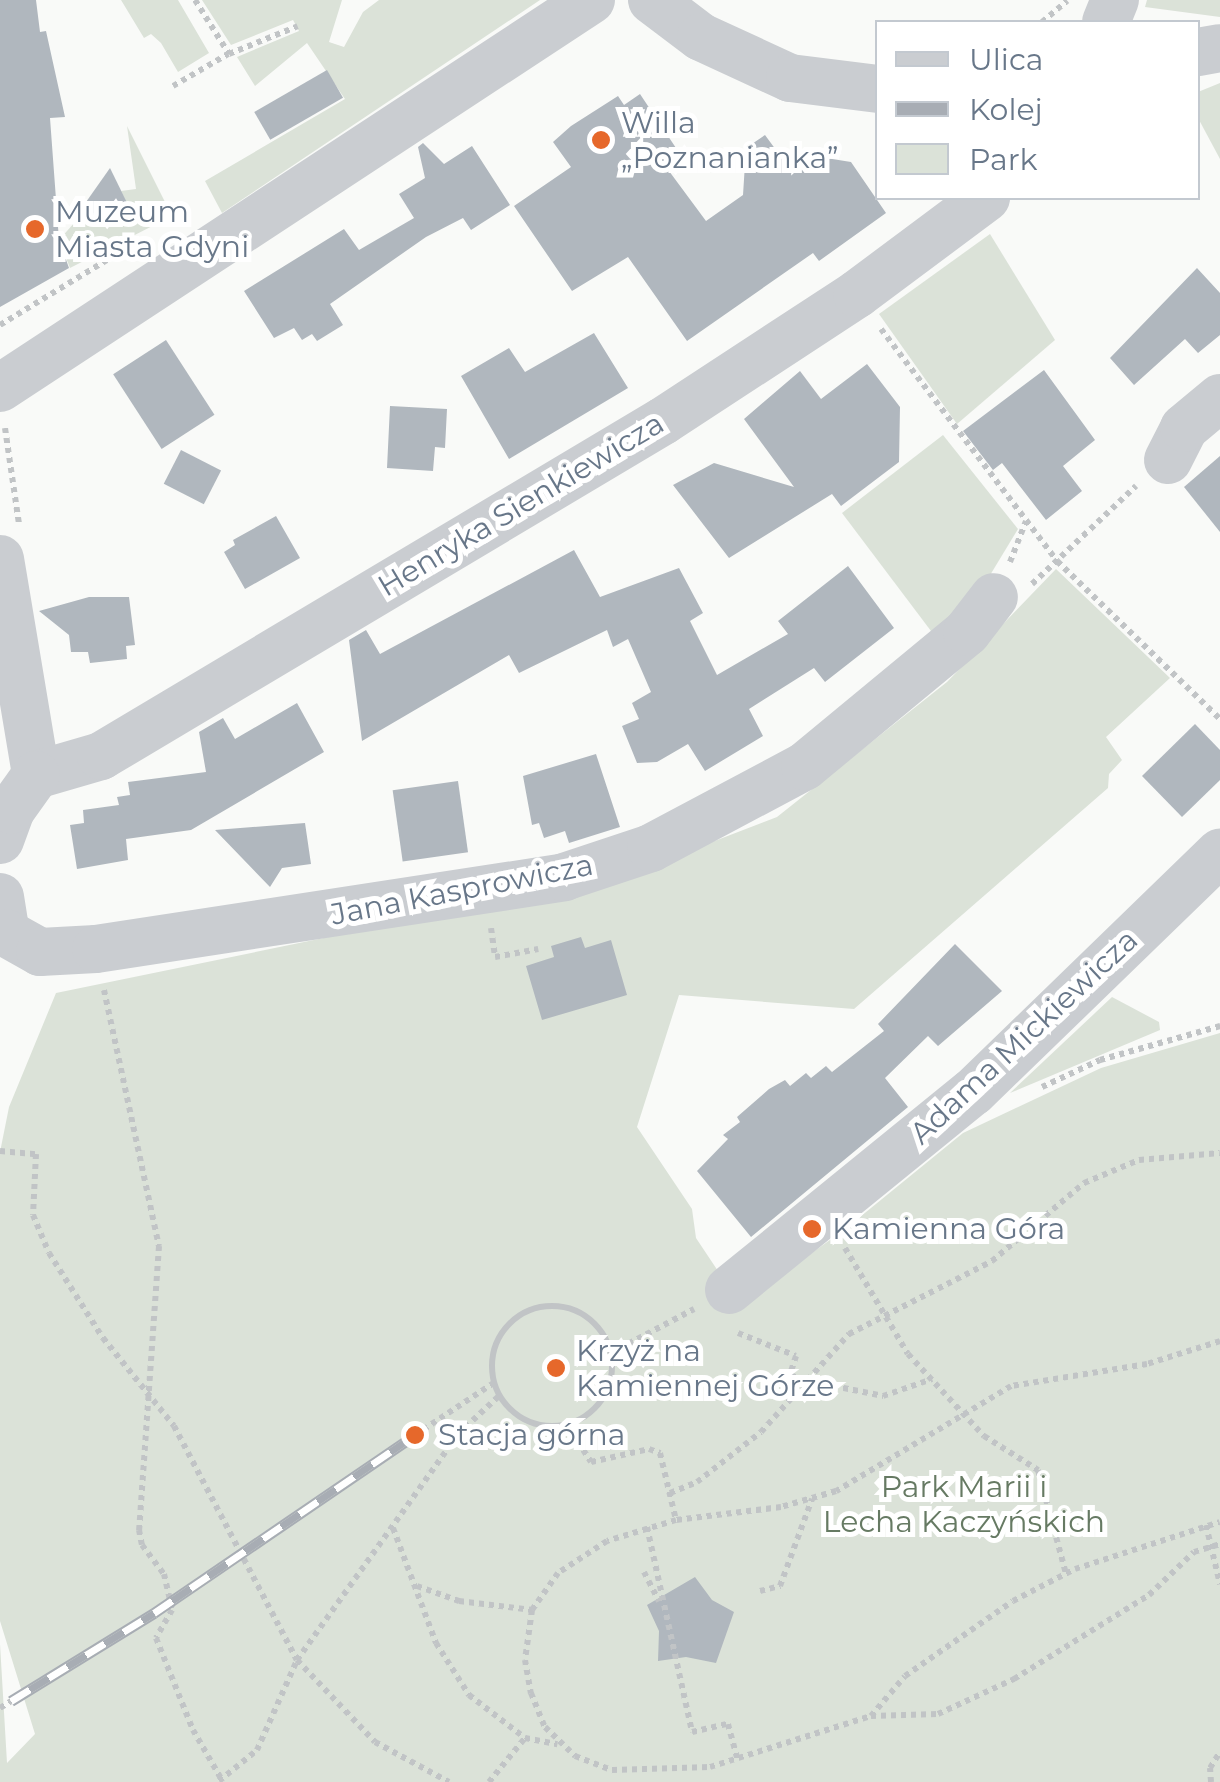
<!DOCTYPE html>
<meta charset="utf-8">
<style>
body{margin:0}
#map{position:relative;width:1220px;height:1782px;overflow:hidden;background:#f9faf8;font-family:Montserrat,sans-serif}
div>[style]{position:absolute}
.green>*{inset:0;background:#dbe2d8}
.building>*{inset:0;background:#b0b7be;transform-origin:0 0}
.path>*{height:6px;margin-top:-3px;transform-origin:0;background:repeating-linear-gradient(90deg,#c1c4c6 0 5px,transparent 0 10px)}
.path>.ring{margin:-3px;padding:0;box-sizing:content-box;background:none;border:6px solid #c1c4c6;border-radius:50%}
.street>*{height:48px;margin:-24px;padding:0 24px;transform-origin:24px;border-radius:24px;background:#cacdd1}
.rail>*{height:11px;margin-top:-5.5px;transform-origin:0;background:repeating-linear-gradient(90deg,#fff 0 22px,#a8adb4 0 44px);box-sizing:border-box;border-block:2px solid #a8adb4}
.dots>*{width:28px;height:28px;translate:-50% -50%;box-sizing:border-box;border:5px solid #fff;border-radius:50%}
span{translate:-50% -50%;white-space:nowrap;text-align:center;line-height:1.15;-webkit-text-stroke:10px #fff;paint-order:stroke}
.poi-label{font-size:30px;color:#687789}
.left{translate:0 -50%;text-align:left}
.street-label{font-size:30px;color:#687789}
.park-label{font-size:30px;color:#667a63}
.legend{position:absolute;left:875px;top:20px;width:325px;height:180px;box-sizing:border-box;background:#fff;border:2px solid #c3c9d0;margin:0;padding:12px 18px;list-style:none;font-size:30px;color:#687789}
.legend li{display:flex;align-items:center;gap:20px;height:50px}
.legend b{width:50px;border:2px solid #c3c9d0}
</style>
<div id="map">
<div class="green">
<i style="clip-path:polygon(121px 0,178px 0,209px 53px,178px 72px,161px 43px,151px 34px,144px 38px)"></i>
<i style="clip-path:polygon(202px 0,342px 0,329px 42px,344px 47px,363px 12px,379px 0,540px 0,222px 213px,205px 181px,345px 99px,307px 43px,255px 86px,237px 57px,299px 31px,293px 20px,231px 45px)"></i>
<i style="clip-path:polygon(1147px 0,1220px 0,1220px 17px,1145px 7px)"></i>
<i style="clip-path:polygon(1220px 83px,1220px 159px,1198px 118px,1198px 92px)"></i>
<i style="clip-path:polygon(127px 126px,172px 216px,70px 268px,59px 240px,83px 213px,133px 216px,121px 191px,136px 189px)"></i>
<i style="clip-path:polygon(990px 234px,1055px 340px,957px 424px,879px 314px)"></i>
<i style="clip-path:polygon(943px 435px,1018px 529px,975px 600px,934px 635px,842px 513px)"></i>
<i style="clip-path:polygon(1056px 569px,1170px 678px,1106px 737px,1122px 760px,1109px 774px,1108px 788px,854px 1009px,679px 995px,637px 1127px,692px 1209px,696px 1238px,740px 1304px,844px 1230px,963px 1133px,1101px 1068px,1220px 1033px,1220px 1782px,0 1782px,0 1644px,7px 1763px,35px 1734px,0 1621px,0 1152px,9px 1107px,56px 993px,621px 877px,777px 817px,947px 682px)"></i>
<i style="clip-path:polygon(1112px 997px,1159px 1022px,1160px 1030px,1010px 1093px)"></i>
</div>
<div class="building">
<i style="clip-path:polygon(0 0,36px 0,40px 32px,46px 31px,65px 117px,50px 118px,59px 240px,69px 268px,0 307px)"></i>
<i style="left:327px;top:70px;width:32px;height:84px;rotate:60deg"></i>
<i style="clip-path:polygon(640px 94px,684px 160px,669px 171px,706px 221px,743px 195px,746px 148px,765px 135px,776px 150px,851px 162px,886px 213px,819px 261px,813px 253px,687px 341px,628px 257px,572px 291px,514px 206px,571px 167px,553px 142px,571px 126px,618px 96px,624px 105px)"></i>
<i style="clip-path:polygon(423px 143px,444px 164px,472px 146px,510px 205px,471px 230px,463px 218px,426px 237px,330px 304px,343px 325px,317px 341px,312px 334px,302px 340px,294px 328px,274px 338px,244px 291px,344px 229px,359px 250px,414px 218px,399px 194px,425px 178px,418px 147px)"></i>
<i style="clip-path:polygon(110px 168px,134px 217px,79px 212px)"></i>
<i style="clip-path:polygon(1197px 268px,1220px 293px,1220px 335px,1198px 353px,1185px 339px,1134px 385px,1110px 358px)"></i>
<i style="clip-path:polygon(594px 333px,628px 388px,509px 459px,461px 376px,509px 348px,525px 372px)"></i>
<i style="left:166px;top:340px;width:89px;height:63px;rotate:57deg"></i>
<i style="clip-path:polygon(867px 364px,900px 407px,899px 462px,841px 506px,832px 494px,729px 558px,673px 485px,714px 463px,794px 487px,744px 419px,800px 371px,821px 399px)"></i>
<i style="clip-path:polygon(1044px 370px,1095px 440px,1063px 466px,1082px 491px,1046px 520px,1002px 463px,993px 470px,963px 431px)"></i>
<i style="clip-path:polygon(390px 406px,447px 409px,445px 448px,435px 447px,433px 471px,387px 468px)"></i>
<i style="left:181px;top:450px;width:45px;height:38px;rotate:27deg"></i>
<i style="clip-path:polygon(1220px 456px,1220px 532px,1184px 487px)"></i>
<i style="clip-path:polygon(276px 516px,300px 558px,245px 589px,224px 552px,235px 545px,233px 540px)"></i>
<i style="clip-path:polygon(574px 550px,600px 597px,679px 568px,703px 613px,690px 621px,717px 675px,788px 634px,778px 621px,848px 566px,894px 628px,825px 682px,814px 668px,749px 709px,763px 736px,705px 771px,688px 744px,657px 762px,637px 763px,622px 726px,639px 719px,632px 703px,651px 692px,628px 639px,613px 647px,607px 630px,519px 673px,509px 655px,362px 741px,349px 640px,366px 630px,380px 654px)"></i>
<i style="clip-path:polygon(89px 597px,129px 597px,135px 645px,126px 646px,127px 659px,90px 663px,88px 652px,71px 652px,69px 635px,39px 611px)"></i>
<i style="clip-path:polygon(297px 703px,324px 752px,191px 830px,126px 839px,128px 860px,77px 869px,70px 825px,84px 823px,83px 810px,119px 805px,117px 797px,130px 795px,128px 782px,206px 772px,199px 732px,223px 718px,235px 739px)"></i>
<i style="clip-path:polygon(1195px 724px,1220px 750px,1220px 780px,1182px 817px,1142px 776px)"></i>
<i style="clip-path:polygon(596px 754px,620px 827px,569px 843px,565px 831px,544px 838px,539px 823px,532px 825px,523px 776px)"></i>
<i style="left:458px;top:781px;width:72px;height:66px;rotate:82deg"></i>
<i style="clip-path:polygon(305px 823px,311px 864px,282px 868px,270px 887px,215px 830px)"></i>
<i style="clip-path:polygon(581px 937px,585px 948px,611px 940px,627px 995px,542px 1020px,526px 966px,554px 957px,551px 946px)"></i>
<i style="clip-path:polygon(955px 944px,1002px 991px,938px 1046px,928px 1036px,885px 1078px,908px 1107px,751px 1237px,697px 1171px,728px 1139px,723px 1135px,740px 1122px,737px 1117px,769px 1089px,785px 1080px,790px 1086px,806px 1073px,811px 1078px,826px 1066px,832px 1072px,884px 1031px,878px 1024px)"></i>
<i style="clip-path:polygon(695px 1577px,712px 1600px,734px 1612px,716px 1663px,686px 1657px,658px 1661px,659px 1631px,647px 1605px)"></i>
</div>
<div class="path">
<i style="left:195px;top:0;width:64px;rotate:57.8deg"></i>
<i style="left:229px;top:54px;width:74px;rotate:-22.1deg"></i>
<i style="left:1042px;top:22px;width:33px;rotate:-40deg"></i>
<i style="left:173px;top:86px;width:64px;rotate:-30.2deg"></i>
<i style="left:0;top:325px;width:164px;rotate:-31.3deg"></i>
<i style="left:881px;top:329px;width:291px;rotate:52.8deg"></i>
<i style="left:1057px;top:561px;width:227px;rotate:44.1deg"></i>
<i style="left:5px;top:428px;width:97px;rotate:81.7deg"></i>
<i style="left:1010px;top:562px;width:44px;rotate:-68.7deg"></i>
<i style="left:1032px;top:584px;width:143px;rotate:-43.3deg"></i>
<i style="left:491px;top:928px;width:29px;rotate:82deg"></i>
<i style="left:495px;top:957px;width:44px;rotate:-10.5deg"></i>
<i style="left:104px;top:990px;width:262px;rotate:77.9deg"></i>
<i style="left:159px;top:1246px;width:285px;rotate:94deg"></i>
<i style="left:139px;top:1530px;width:15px;rotate:79deg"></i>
<i style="left:142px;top:1545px;width:36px;rotate:53deg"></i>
<i style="left:164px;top:1574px;width:37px;rotate:77deg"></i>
<i style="left:172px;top:1610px;width:32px;rotate:120deg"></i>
<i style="left:156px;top:1638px;width:99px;rotate:68.1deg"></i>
<i style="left:193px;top:1730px;width:60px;rotate:60deg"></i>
<i style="left:1042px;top:1087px;width:64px;rotate:-25deg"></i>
<i style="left:1100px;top:1060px;width:125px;rotate:-15.8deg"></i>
<i style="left:0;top:1151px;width:36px;rotate:5deg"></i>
<i style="left:36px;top:1154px;width:61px;rotate:92.8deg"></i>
<i style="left:33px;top:1215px;width:41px;rotate:67.2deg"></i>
<i style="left:49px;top:1253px;width:101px;rotate:57.6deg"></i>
<i style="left:103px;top:1338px;width:113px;rotate:51.1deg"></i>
<i style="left:174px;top:1426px;width:264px;rotate:62.3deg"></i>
<i style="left:297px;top:1660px;width:113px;rotate:46.4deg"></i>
<i style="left:375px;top:1742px;width:84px;rotate:28.4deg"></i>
<i style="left:845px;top:1248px;width:123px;rotate:59.3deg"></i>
<i style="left:908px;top:1354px;width:112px;rotate:47.2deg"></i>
<i style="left:984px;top:1436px;width:64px;rotate:32.2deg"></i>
<i style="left:1038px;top:1470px;width:108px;rotate:74.9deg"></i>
<i class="ring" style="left:492px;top:1306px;width:114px;height:114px"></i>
<i style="left:738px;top:1333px;width:62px;rotate:21.6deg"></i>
<i style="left:796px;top:1356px;width:20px;rotate:108deg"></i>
<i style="left:790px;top:1375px;width:15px;rotate:20deg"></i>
<i style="left:804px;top:1380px;width:81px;rotate:11.4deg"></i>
<i style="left:883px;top:1396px;width:52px;rotate:-19.1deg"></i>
<i style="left:1220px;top:1341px;width:77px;rotate:162.5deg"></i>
<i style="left:1147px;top:1364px;width:138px;rotate:170.8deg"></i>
<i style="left:1011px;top:1386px;width:204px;rotate:149deg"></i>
<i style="left:836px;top:1491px;width:57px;rotate:163.8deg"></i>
<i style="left:781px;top:1507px;width:106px;rotate:172.9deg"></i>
<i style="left:676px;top:1520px;width:72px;rotate:163.1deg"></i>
<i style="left:607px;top:1541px;width:59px;rotate:146.9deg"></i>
<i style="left:558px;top:1573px;width:45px;rotate:125.1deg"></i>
<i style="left:532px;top:1610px;width:50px;rotate:98deg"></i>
<i style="left:525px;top:1660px;width:34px;rotate:80deg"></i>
<i style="left:531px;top:1693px;width:37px;rotate:68deg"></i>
<i style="left:545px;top:1727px;width:42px;rotate:44deg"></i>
<i style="left:575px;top:1756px;width:40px;rotate:21deg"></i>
<i style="left:612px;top:1770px;width:98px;rotate:-1.8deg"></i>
<i style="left:710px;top:1767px;width:169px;rotate:-17.6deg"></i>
<i style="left:871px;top:1716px;width:67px;rotate:-1.7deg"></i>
<i style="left:938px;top:1714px;width:84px;rotate:-24.7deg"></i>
<i style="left:1014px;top:1679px;width:159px;rotate:-31.9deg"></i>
<i style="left:1149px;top:1595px;width:62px;rotate:-43.7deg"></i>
<i style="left:1194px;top:1552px;width:27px;rotate:-17deg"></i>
<i style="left:611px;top:1353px;width:94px;rotate:-27.9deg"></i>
<i style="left:567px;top:1425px;width:44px;rotate:57deg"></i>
<i style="left:591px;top:1462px;width:59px;rotate:-12.6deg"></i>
<i style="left:649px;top:1449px;width:12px;rotate:20deg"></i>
<i style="left:660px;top:1453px;width:69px;rotate:76.6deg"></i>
<i style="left:415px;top:1435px;width:96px;rotate:-33.5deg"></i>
<i style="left:670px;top:1493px;width:29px;rotate:-22deg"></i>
<i style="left:697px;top:1482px;width:81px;rotate:-38deg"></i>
<i style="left:761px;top:1432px;width:132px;rotate:-48.1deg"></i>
<i style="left:849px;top:1334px;width:161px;rotate:-27deg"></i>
<i style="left:992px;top:1261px;width:121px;rotate:-40.3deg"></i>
<i style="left:1084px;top:1183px;width:60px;rotate:-22.7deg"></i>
<i style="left:1139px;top:1160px;width:81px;rotate:-4.9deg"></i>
<i style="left:1206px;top:1525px;width:61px;rotate:76.7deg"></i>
<i style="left:647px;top:1527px;width:210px;rotate:77.6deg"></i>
<i style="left:692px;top:1732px;width:37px;rotate:-13deg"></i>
<i style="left:728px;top:1724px;width:38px;rotate:75deg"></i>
<i style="left:393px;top:1528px;width:123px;rotate:69.5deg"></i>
<i style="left:436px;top:1643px;width:62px;rotate:57.6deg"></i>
<i style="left:469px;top:1695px;width:71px;rotate:37.5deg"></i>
<i style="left:525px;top:1738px;width:33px;rotate:11deg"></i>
<i style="left:644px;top:1572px;width:33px;rotate:63deg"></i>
<i style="left:417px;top:1586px;width:45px;rotate:19.7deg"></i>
<i style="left:459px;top:1601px;width:74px;rotate:7deg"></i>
<i style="left:760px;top:1591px;width:21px;rotate:-14deg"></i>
<i style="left:780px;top:1586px;width:93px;rotate:-69.8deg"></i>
<i style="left:0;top:1708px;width:13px;rotate:-32deg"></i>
<i style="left:871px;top:1716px;width:52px;rotate:-49.6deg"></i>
<i style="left:905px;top:1676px;width:131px;rotate:-34.8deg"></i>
<i style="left:1013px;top:1601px;width:70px;rotate:-27.3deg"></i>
<i style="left:1075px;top:1569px;width:152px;rotate:-18deg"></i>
<i style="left:219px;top:1781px;width:49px;rotate:-39.2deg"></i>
<i style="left:257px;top:1750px;width:98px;rotate:-66deg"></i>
<i style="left:297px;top:1660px;width:277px;rotate:-54.5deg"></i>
<i style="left:458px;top:1434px;width:57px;rotate:-42.9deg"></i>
<i style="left:489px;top:1782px;width:57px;rotate:-50.7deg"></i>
<i style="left:1211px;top:1782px;width:14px;rotate:-94deg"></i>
<i style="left:1210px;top:1768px;width:19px;rotate:-58deg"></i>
</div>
<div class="street">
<i style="left:652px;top:0;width:61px;rotate:37.1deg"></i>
<i style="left:701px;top:37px;width:98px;rotate:24.7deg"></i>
<i style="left:790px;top:78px;width:89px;rotate:7.1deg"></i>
<i style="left:1106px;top:22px;width:24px;rotate:-68deg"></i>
<i style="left:1198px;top:52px;width:22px;rotate:-10deg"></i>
<i style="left:0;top:388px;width:707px;rotate:-33.29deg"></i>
<i style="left:1168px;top:460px;width:36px;rotate:-63deg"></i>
<i style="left:1184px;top:428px;width:47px;rotate:-39.8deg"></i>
<i style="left:0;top:559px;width:219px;rotate:80.5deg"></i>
<i style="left:36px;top:775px;width:68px;rotate:-16.3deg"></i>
<i style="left:101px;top:756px;width:654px;rotate:-30.8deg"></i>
<i style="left:663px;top:421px;width:232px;rotate:-33.2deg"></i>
<i style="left:857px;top:294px;width:161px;rotate:-36.7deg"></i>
<i style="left:0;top:840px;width:32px;rotate:-70deg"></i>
<i style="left:11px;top:810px;width:43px;rotate:-54.5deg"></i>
<i style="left:0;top:897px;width:36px;rotate:81deg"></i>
<i style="left:6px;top:933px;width:39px;rotate:29deg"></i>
<i style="left:40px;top:952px;width:56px;rotate:-3.1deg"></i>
<i style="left:96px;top:949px;width:474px;rotate:-8.7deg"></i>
<i style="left:564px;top:877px;width:92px;rotate:-18.4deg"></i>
<i style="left:651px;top:848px;width:174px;rotate:-28deg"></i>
<i style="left:805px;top:766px;width:210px;rotate:-39.6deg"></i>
<i style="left:967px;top:632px;width:44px;rotate:-52.4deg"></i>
<i style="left:729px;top:1290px;width:314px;rotate:-39.1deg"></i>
<i style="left:973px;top:1092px;width:344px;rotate:-44.1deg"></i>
</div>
<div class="rail">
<i style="left:11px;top:1701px;width:168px;rotate:-31.6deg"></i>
<i style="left:154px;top:1613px;width:316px;rotate:-34.3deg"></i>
</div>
<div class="dots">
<i style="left:601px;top:140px;background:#e6682b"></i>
<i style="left:35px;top:229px;background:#e6682b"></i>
<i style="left:812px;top:1229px;background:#e6682b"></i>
<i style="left:556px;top:1368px;background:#e6682b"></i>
<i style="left:415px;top:1435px;background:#e6682b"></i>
</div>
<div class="poi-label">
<span class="left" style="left:621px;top:140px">Willa<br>„Poznanianka”</span>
<span class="left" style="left:55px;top:229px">Muzeum<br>Miasta Gdyni</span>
<span class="left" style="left:832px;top:1229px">Kamienna Góra</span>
<span class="left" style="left:576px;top:1368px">Krzyż na<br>Kamiennej Górze</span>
<span class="left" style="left:438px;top:1435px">Stacja górna</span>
</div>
<div class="street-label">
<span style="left:521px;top:505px;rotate:-31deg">Henryka Sienkiewicza</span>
<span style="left:462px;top:890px;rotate:-11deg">Jana Kasprowicza</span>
<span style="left:1024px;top:1037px;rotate:-43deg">Adama Mickiewicza</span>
</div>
<div class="park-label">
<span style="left:964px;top:1504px">Park Marii i<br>Lecha Kaczyńskich</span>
</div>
<ul class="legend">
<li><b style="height:12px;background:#cacdd1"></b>Ulica</li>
<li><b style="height:12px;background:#a8adb4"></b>Kolej</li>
<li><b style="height:28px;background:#dbe2d8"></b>Park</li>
</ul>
</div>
